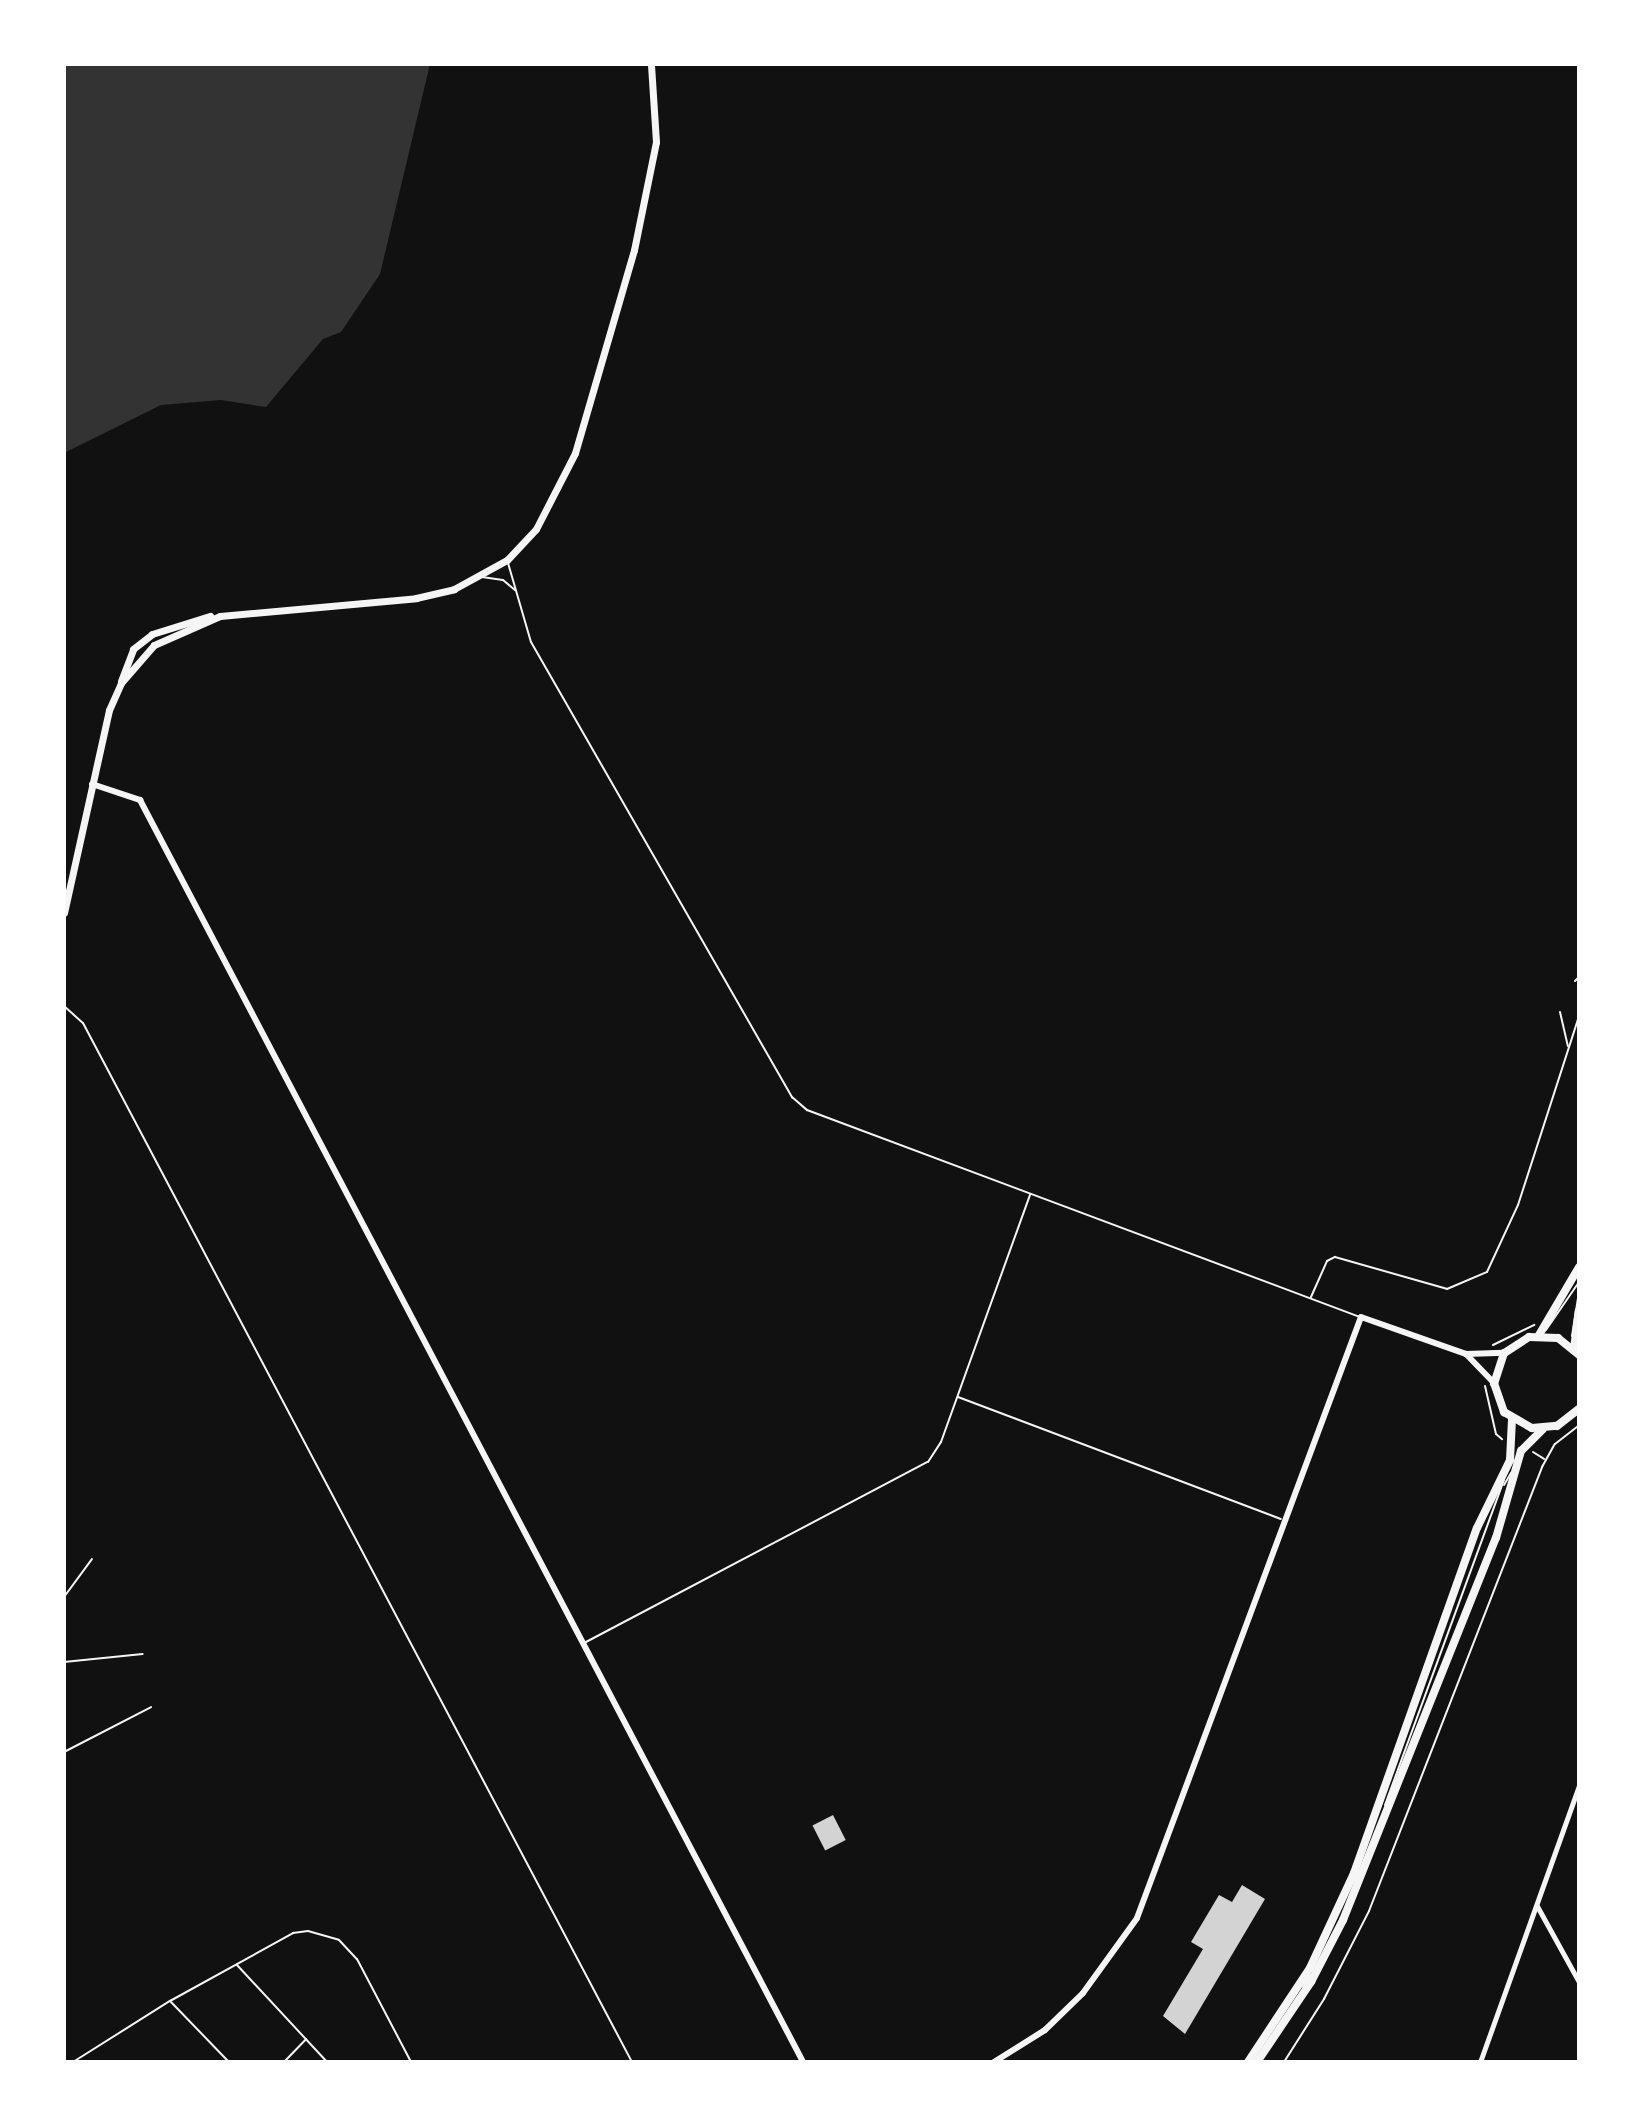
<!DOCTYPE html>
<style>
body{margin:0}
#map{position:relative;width:1643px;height:2126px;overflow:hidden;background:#111;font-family:Montserrat,sans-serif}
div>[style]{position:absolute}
.water>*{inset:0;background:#333}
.building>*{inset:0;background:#d3d3d3;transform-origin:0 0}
.path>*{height:2px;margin:-1px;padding:0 1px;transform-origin:1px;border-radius:1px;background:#f5f5f5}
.service>*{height:2px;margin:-1px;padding:0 1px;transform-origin:1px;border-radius:1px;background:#f5f5f5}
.minor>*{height:5px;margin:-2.5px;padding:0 2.5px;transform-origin:2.5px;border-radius:2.5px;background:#f5f5f5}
.tertiary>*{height:6px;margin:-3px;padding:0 3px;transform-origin:3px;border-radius:3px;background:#f5f5f5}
.secondary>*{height:7px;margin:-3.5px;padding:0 3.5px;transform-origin:3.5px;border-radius:3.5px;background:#f5f5f5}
.primary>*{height:8px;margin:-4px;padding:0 4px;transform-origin:4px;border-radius:4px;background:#f5f5f5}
span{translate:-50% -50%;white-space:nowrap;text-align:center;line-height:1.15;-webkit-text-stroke:7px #fff;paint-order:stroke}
.frame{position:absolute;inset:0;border:66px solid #fff;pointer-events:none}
</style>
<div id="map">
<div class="water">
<i style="clip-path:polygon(64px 64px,430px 64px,380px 274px,341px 332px,323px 339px,266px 407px,221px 400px,161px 405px,64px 453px)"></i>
</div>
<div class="building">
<i style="left:833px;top:1815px;width:28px;height:23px;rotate:63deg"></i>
<i style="clip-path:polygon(1242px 1885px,1265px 1899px,1185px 2034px,1163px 2016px,1203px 1949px,1191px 1942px,1219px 1895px,1232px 1902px)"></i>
</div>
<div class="path">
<i style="left:1493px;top:1345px;width:46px;rotate:-26deg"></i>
<i style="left:1485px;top:1386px;width:49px;rotate:77.1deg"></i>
<i style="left:1496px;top:1434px;width:8px;rotate:40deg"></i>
<i style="left:1533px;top:1452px;width:13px;rotate:32deg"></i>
<i style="left:64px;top:1597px;width:47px;rotate:-53.6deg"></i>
<i style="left:64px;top:1662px;width:79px;rotate:-5.8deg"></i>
<i style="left:64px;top:1752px;width:98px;rotate:-27.3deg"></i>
<i style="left:1284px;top:2062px;width:75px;rotate:-57.6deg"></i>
<i style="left:1324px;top:1999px;width:99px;rotate:-62.9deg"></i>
<i style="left:1369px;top:1911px;width:477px;rotate:-68.7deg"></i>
<i style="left:1542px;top:1467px;width:26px;rotate:-61deg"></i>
<i style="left:1555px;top:1444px;width:31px;rotate:-38deg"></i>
</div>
<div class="service">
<i style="left:508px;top:563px;width:82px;rotate:73.8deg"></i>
<i style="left:531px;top:642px;width:525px;rotate:60.16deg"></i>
<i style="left:792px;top:1097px;width:20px;rotate:41deg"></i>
<i style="left:807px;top:1110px;width:590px;rotate:20.52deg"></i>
<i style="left:482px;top:577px;width:21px;rotate:8deg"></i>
<i style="left:503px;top:580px;width:16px;rotate:40deg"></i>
<i style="left:1575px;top:981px;width:6px;rotate:-45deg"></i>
<i style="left:64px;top:1006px;width:25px;rotate:42deg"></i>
<i style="left:83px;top:1023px;width:1175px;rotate:62.15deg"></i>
<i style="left:1560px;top:1012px;width:35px;rotate:77deg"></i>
<i style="left:1311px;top:1297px;width:39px;rotate:-66deg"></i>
<i style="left:1327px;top:1261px;width:9px;rotate:-27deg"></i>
<i style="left:1335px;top:1257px;width:116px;rotate:15.9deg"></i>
<i style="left:1447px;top:1289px;width:43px;rotate:-23deg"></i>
<i style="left:1487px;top:1272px;width:74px;rotate:-65.2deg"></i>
<i style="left:1518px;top:1205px;width:199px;rotate:-72.1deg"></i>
<i style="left:1546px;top:1330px;width:58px;rotate:-55.5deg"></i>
<i style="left:1572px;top:1336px;width:45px;rotate:-81deg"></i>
<i style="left:958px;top:1397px;width:345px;rotate:20.7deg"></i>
<i style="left:1504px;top:1485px;width:14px;rotate:-60deg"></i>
<i style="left:586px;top:1642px;width:386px;rotate:-27.8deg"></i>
<i style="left:928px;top:1462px;width:24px;rotate:-57deg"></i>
<i style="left:941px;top:1442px;width:263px;rotate:-70.2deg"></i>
<i style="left:1385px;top:1805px;width:346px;rotate:-69.9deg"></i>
<i style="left:237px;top:1965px;width:132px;rotate:47.1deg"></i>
<i style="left:1303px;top:1987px;width:14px;rotate:-60deg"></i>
<i style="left:171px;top:2002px;width:83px;rotate:46deg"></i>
<i style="left:73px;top:2062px;width:115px;rotate:-32.2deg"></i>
<i style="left:170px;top:2001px;width:141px;rotate:-28.9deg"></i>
<i style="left:293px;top:1933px;width:15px;rotate:-8deg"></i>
<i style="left:308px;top:1931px;width:32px;rotate:16deg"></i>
<i style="left:339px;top:1940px;width:26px;rotate:47deg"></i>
<i style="left:357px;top:1959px;width:116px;rotate:62.3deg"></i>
<i style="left:284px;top:2062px;width:32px;rotate:-46deg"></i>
</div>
<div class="minor">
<i style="left:1537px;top:1906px;width:87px;rotate:61.1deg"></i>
<i style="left:1480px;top:2062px;width:293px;rotate:-70.3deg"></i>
</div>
<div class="tertiary">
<i style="left:92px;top:784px;width:51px;rotate:18.4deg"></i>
<i style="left:140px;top:800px;width:1426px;rotate:62.28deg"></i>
<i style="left:1466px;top:1354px;width:40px;rotate:46deg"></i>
<i style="left:994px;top:2062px;width:60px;rotate:-32.1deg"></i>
<i style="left:1045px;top:2030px;width:53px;rotate:-44.2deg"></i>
<i style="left:1083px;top:1993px;width:92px;rotate:-54.2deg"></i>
<i style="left:1137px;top:1918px;width:641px;rotate:-69.56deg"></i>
<i style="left:1361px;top:1317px;width:111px;rotate:19.4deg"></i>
<i style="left:1466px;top:1354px;width:38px;rotate:-2deg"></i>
</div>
<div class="secondary">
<i style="left:121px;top:681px;width:34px;rotate:-69deg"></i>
<i style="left:133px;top:649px;width:24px;rotate:-38deg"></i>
<i style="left:152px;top:634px;width:61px;rotate:-17.2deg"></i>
<i style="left:64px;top:913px;width:208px;rotate:-77.5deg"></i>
<i style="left:109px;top:710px;width:30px;rotate:-66deg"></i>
<i style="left:121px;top:683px;width:50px;rotate:-49deg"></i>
<i style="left:154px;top:645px;width:72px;rotate:-23.7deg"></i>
<i style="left:220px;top:616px;width:197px;rotate:-5.2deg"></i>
<i style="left:416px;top:598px;width:39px;rotate:-13deg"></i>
<i style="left:454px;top:589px;width:60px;rotate:-28.7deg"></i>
<i style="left:507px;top:560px;width:42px;rotate:-46.9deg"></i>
<i style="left:536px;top:529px;width:85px;rotate:-62.8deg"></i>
<i style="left:575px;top:453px;width:211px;rotate:-73.8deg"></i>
<i style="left:634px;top:250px;width:110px;rotate:-78.5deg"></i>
<i style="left:656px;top:142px;width:78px;rotate:-93.7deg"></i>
</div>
<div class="primary">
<i style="left:1539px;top:1335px;width:79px;rotate:-59.5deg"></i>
<i style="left:1574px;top:1349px;width:38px;rotate:-83deg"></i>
<i style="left:1579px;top:1355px;width:27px;rotate:-141deg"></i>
<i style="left:1558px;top:1338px;width:29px;rotate:-178deg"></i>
<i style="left:1529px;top:1337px;width:30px;rotate:147deg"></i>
<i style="left:1504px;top:1353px;width:32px;rotate:108deg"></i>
<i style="left:1494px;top:1383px;width:31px;rotate:71deg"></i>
<i style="left:1504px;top:1412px;width:32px;rotate:30deg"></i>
<i style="left:1532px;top:1428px;width:25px;rotate:-5deg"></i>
<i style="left:1557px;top:1426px;width:28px;rotate:-38deg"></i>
<i style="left:1248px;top:2062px;width:113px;rotate:-56.6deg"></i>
<i style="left:1310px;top:1968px;width:105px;rotate:-65.1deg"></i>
<i style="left:1354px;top:1873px;width:366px;rotate:-70.4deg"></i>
<i style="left:1477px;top:1528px;width:76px;rotate:-64.1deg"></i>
<i style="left:1510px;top:1460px;width:41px;rotate:-87.2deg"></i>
<i style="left:1257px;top:2062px;width:97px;rotate:-56deg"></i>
<i style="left:1311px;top:1982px;width:70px;rotate:-62.7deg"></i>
<i style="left:1343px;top:1920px;width:412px;rotate:-68.2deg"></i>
<i style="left:1496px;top:1538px;width:91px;rotate:-74deg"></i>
<i style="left:1521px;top:1451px;width:31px;rotate:-45deg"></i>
</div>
<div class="frame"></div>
</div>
